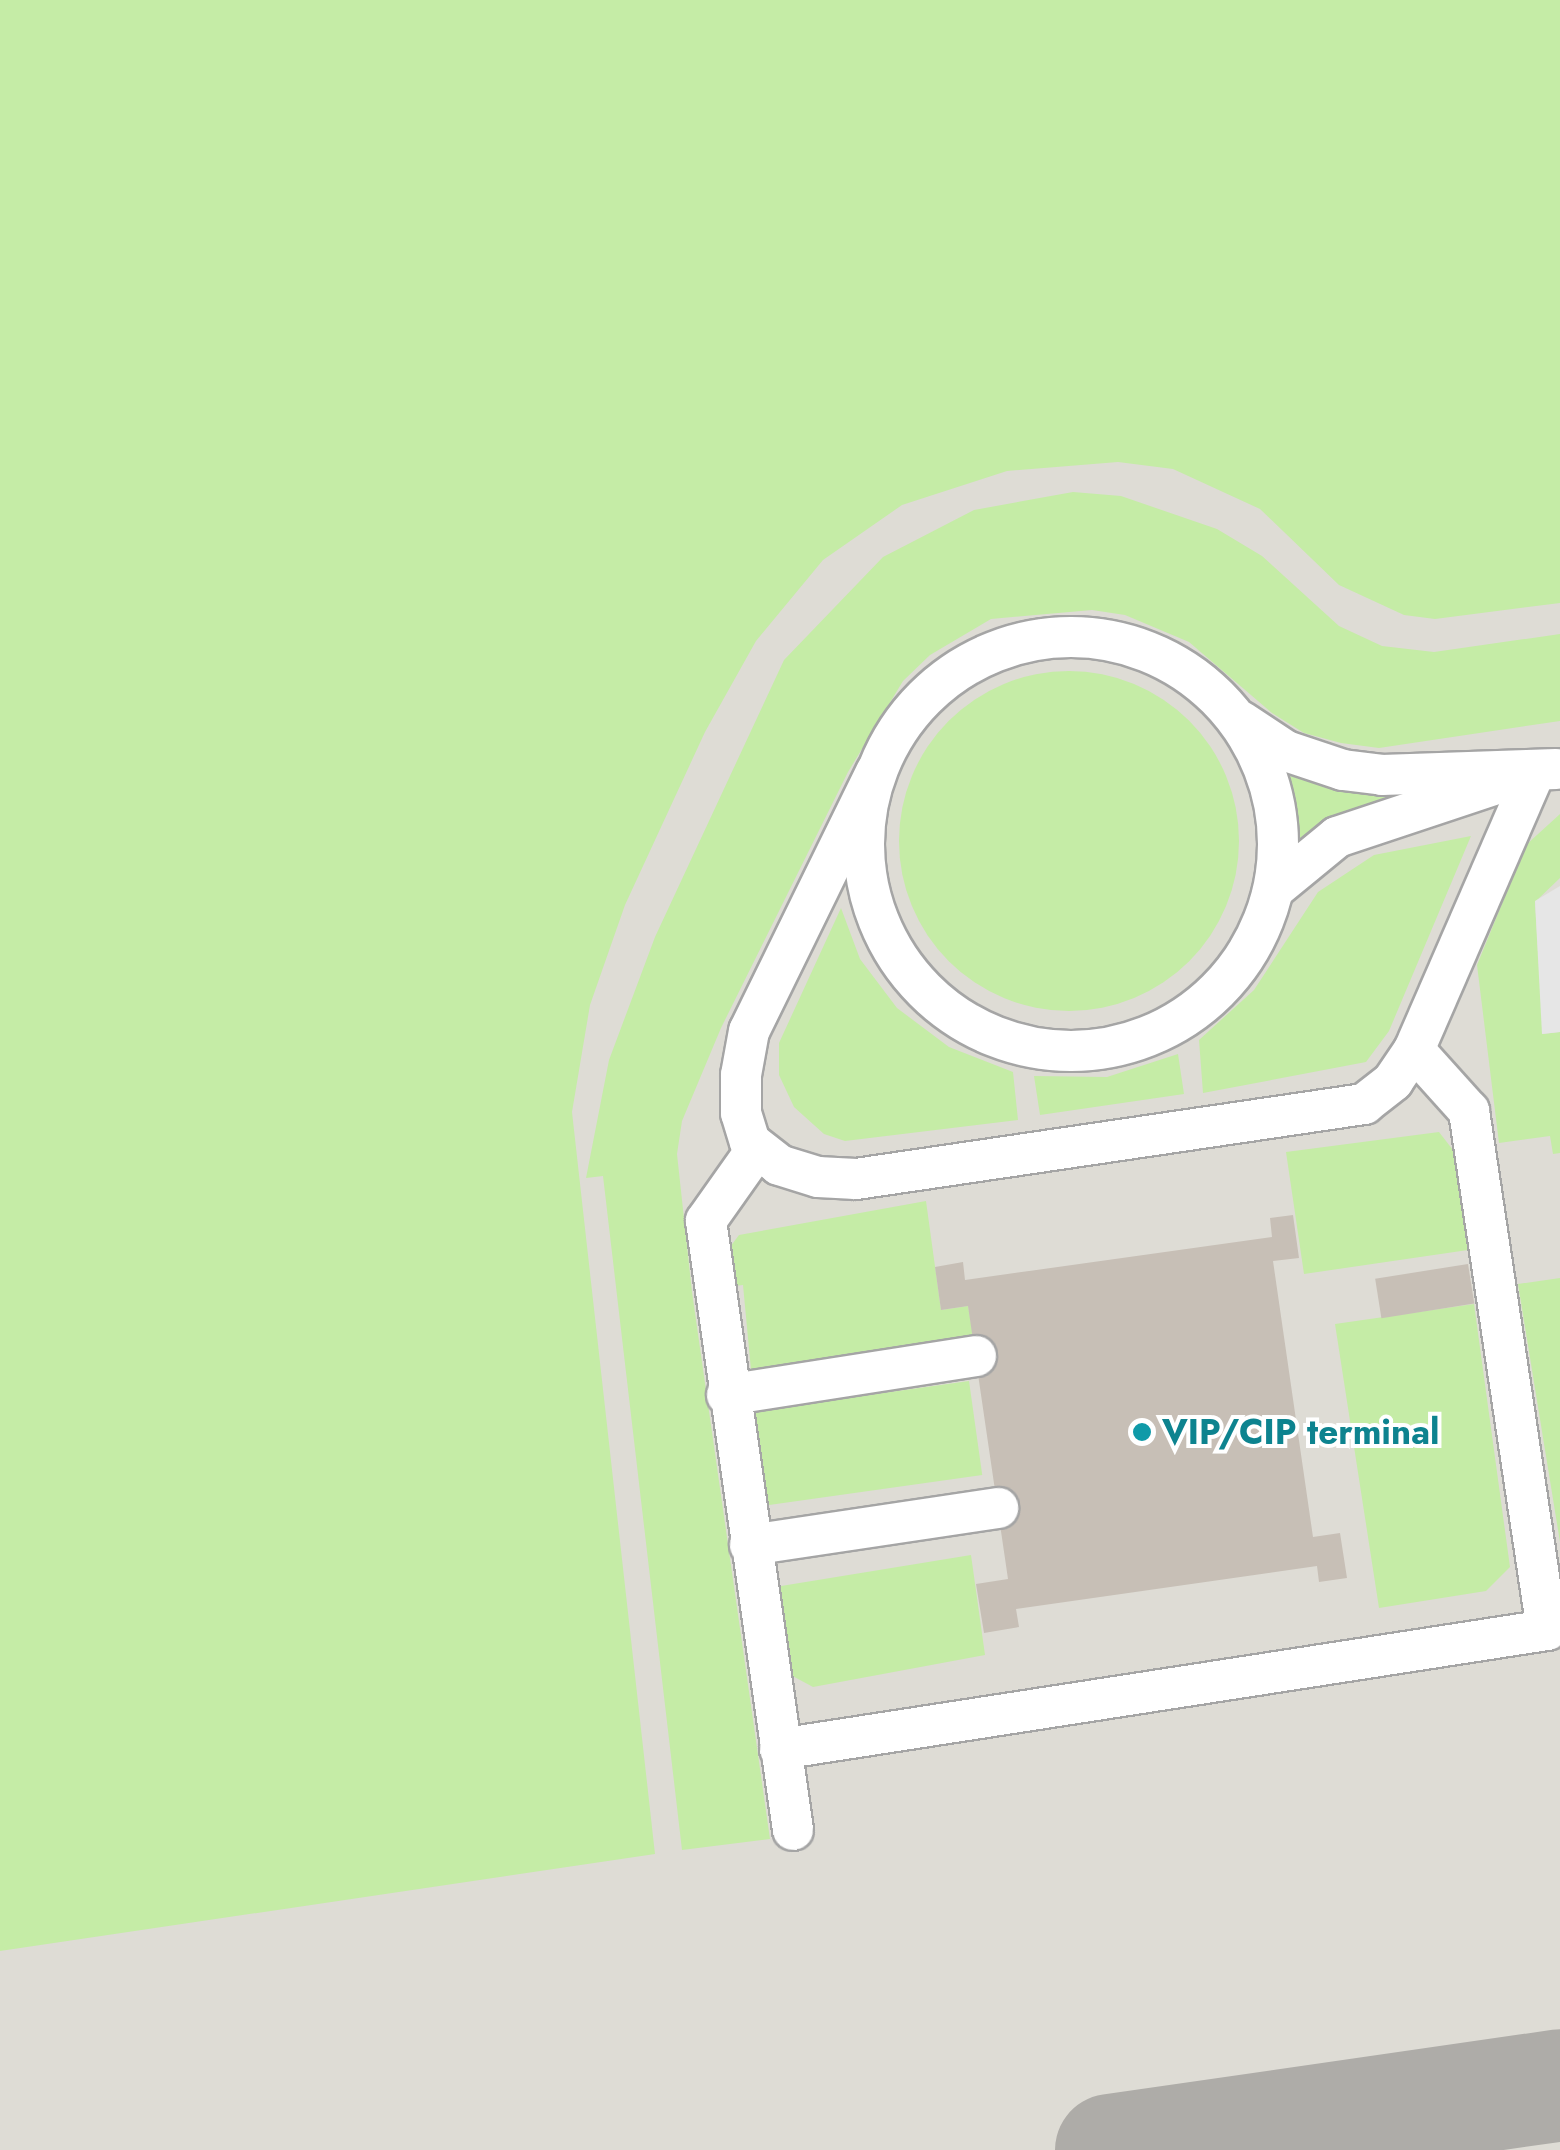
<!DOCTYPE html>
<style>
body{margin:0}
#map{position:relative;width:1560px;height:2150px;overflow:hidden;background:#efece3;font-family:Jost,sans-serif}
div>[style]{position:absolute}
.airport>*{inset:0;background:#dedcd5;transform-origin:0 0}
.grass>*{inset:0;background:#c5eca6;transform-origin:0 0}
.round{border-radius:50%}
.parking>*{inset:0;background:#e6e6e6}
.taxiway>*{height:112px;margin:-56px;padding:0 56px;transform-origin:56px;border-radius:56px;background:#aeaca8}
.building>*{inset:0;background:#c7bfb6;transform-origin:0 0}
.roads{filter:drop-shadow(2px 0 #a5a5a5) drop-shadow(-2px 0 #a5a5a5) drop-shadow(0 2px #a5a5a5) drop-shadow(0 -2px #a5a5a5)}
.minor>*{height:40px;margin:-20px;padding:0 20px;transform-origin:20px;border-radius:20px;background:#fff}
.minor>.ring{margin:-20px;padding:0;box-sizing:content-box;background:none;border:40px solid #fff;border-radius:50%}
.dots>*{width:28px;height:28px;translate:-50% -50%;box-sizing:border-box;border:5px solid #fff;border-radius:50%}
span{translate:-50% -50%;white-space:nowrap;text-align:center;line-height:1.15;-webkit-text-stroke:8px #fff;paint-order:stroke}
.culture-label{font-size:35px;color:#0d838f;font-weight:700}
.left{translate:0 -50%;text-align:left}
</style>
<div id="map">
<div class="airport">
<i style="left:0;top:0;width:1560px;height:2150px"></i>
</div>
<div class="grass">
<i style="clip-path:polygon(0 0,1560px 0,1560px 603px,1435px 619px,1404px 615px,1339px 585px,1260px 509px,1173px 469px,1118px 462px,1007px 471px,902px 505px,823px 560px,756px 641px,705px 732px,625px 905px,590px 1005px,572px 1112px,655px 1854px,0 1951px)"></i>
<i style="clip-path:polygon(1073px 492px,1121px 496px,1217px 529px,1262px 556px,1339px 626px,1382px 646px,1434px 652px,1560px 634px,1560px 721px,1379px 748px,1341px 743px,1304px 733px,1272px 713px,1189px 642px,1125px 615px,1092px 610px,991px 619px,930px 655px,903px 681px,848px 772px,721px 1028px,682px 1121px,677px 1154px,692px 1292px,770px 1839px,682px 1850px,603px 1176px,586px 1178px,609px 1060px,655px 937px,784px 660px,883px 557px,974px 510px)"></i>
<i class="round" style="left:899px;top:671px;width:340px;height:340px"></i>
<i style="clip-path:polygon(1286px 772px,1349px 792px,1413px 791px,1332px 817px,1292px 848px)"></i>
<i style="clip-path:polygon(1560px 814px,1560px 878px,1535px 902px,1543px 1034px,1560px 1032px,1560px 1153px,1553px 1154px,1550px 1136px,1499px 1143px,1477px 965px,1526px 845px)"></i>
<i style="clip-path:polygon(1471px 836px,1389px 1031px,1366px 1062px,1203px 1093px,1199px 1040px,1254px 990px,1318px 892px,1374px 855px)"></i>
<i style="clip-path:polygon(841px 908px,860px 959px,897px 1008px,949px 1047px,1013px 1072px,1018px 1120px,845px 1141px,824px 1134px,794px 1107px,779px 1075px,779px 1043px)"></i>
<i style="clip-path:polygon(1178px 1054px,1184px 1094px,1040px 1115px,1034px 1076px,1107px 1077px)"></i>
<i style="clip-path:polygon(1439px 1132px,1453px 1150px,1468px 1250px,1304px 1274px,1286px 1152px)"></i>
<i style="clip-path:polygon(926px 1201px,941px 1310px,968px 1306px,973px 1335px,751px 1370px,743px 1285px,727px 1287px,727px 1251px,739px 1235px)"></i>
<i style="clip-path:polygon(1560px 1278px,1560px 1542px,1518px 1284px)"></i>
<i style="clip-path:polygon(1474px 1304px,1510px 1567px,1486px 1591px,1379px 1608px,1335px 1324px)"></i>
<i style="left:969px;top:1381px;width:95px;height:223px;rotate:82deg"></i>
<i style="clip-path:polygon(971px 1555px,985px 1655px,813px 1687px,787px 1673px,775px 1587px)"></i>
</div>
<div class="parking">
<i style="clip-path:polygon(1560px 886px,1560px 1032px,1542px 1034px,1535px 901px)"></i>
</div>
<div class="taxiway">
<i style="left:1111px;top:2150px;width:454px;rotate:-8.2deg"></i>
</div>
<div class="building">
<i style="clip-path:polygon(1293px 1215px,1299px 1258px,1273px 1261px,1313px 1537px,1340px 1533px,1347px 1578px,1319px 1582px,1317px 1566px,1016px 1609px,1019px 1627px,984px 1633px,976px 1584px,1008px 1579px,968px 1306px,941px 1310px,935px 1267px,963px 1262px,965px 1280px,1272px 1237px,1270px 1218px)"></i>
<i style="left:1468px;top:1264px;width:40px;height:94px;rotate:81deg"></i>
</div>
<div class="roads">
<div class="minor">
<i class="ring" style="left:864px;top:637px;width:374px;height:374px"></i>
<i style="left:1242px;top:722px;width:53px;rotate:33.4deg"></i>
<i style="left:1286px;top:751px;width:60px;rotate:18.4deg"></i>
<i style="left:1343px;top:770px;width:39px;rotate:7deg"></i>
<i style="left:1382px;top:775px;width:174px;rotate:-2deg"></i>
<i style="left:876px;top:772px;width:288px;rotate:116.1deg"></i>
<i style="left:749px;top:1031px;width:45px;rotate:100.3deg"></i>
<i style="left:741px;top:1075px;width:38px;rotate:90deg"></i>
<i style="left:741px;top:1113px;width:30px;rotate:73deg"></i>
<i style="left:750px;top:1142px;width:37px;rotate:38deg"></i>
<i style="left:779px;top:1165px;width:41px;rotate:17.1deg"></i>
<i style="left:818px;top:1177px;width:38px;rotate:3deg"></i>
<i style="left:856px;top:1179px;width:514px;rotate:-8.4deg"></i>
<i style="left:1364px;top:1104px;width:37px;rotate:-38deg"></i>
<i style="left:1393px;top:1081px;width:37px;rotate:-56deg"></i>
<i style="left:1414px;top:1050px;width:303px;rotate:-66.5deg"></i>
<i style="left:1275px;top:888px;width:80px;rotate:-39.4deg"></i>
<i style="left:1337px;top:837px;width:164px;rotate:-18.4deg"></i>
<i style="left:756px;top:1150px;width:87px;rotate:125.2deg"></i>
<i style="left:706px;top:1221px;width:615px;rotate:81.87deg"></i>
<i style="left:727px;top:1395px;width:252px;rotate:-8.9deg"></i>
<i style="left:750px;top:1545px;width:251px;rotate:-8.5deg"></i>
<i style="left:780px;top:1749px;width:776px;rotate:-8.82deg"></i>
<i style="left:1547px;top:1630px;width:525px;rotate:-98.55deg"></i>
<i style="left:1469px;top:1111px;width:82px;rotate:-132deg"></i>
</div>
</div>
<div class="dots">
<i style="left:1142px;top:1432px;background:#0f9aa8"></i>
</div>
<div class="culture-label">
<span class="left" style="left:1162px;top:1432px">VIP/CIP terminal</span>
</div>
</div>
